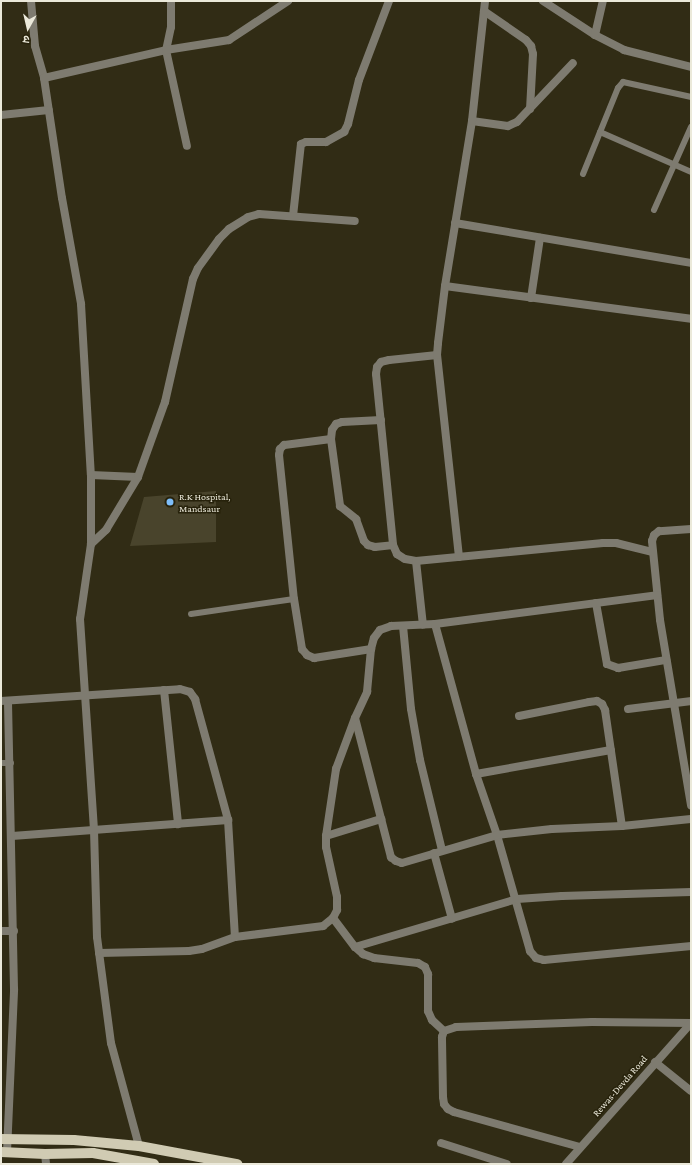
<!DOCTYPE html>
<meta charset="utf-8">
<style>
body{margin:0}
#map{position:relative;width:692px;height:1165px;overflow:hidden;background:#312c15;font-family:"Crimson Pro","Noto Sans Devanagari",serif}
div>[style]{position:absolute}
.building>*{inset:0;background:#49442c}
.service>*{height:6px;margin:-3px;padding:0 3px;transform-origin:3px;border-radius:3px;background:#7e7b70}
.minor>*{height:8px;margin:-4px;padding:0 4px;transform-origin:4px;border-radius:4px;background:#7e7b70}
.primary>*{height:10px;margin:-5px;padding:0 5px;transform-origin:5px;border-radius:5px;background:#d0cbb3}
.dots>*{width:11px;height:11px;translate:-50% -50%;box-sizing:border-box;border:2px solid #27220b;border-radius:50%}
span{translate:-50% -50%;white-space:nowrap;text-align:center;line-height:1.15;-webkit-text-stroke:3px #27220b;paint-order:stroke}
.poi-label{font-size:10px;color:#ebe9da}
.left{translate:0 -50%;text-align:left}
.street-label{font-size:10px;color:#ebe9da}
.frame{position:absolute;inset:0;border:2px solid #ebe9da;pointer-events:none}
.north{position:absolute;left:8px;top:8px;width:40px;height:40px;-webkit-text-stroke:3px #27220b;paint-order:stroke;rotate:188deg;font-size:11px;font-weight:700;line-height:16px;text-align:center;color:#ebe9da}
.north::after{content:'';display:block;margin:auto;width:14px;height:18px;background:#ebe9da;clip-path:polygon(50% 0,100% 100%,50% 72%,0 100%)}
</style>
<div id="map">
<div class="building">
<i style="clip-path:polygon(216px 491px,216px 542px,130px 546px,144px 497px)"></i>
</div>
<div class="service">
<i style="left:600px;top:132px;width:99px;rotate:23.7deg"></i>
<i style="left:583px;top:174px;width:93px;rotate:-67.9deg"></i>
<i style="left:618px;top:88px;width:8px;rotate:-50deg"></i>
<i style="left:623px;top:82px;width:70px;rotate:12.4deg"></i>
<i style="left:654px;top:210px;width:91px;rotate:-66deg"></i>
<i style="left:191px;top:614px;width:104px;rotate:-8.3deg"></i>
<i style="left:1px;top:763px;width:10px"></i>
</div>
<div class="minor">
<i style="left:31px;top:1px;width:45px;rotate:84.9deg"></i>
<i style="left:35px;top:46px;width:33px;rotate:74deg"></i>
<i style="left:44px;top:78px;width:121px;rotate:81.5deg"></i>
<i style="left:62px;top:198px;width:108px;rotate:79.8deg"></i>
<i style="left:81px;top:304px;width:171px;rotate:86.7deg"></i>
<i style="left:91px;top:475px;width:69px;rotate:90deg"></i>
<i style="left:91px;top:544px;width:76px;rotate:98.3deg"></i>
<i style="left:80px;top:619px;width:211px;rotate:86.2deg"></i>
<i style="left:94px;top:830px;width:107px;rotate:88.4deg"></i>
<i style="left:97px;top:937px;width:107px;rotate:82.5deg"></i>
<i style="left:111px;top:1043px;width:107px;rotate:74.8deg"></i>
<i style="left:171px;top:1px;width:26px;rotate:90deg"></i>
<i style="left:171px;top:27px;width:24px;rotate:102deg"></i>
<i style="left:166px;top:50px;width:98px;rotate:77.7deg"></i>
<i style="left:543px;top:1px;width:62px;rotate:33.2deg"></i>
<i style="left:595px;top:35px;width:33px;rotate:27deg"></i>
<i style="left:624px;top:50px;width:69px;rotate:14.2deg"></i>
<i style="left:484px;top:11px;width:51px;rotate:34.6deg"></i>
<i style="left:526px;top:40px;width:8px;rotate:50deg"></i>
<i style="left:531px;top:46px;width:8px;rotate:76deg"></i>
<i style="left:533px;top:54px;width:55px;rotate:93.1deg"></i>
<i style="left:595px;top:35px;width:35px;rotate:-77deg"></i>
<i style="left:44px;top:78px;width:125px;rotate:-12.9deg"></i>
<i style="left:166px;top:50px;width:64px;rotate:-9deg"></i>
<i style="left:229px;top:40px;width:71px;rotate:-33.5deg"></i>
<i style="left:1px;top:115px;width:48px;rotate:-5.9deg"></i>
<i style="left:472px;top:121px;width:36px;rotate:8deg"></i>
<i style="left:508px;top:126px;width:10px;rotate:-24deg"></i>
<i style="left:517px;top:122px;width:81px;rotate:-46.5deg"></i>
<i style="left:293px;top:216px;width:72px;rotate:-83.7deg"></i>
<i style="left:301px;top:144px;width:5px;rotate:-22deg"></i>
<i style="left:306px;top:142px;width:20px"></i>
<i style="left:326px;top:142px;width:21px;rotate:-29deg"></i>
<i style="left:344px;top:132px;width:9px;rotate:-63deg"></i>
<i style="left:348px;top:124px;width:45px;rotate:-76deg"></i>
<i style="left:359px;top:80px;width:85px;rotate:-69.2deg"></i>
<i style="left:455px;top:223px;width:239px;rotate:9.6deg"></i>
<i style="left:445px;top:286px;width:248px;rotate:7.6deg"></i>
<i style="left:531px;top:298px;width:61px;rotate:-81.5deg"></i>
<i style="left:437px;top:355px;width:48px;rotate:174.1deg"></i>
<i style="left:389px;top:360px;width:8px;rotate:166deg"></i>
<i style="left:381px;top:362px;width:6px;rotate:129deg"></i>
<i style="left:377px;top:367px;width:7px;rotate:98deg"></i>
<i style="left:376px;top:374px;width:172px;rotate:84.3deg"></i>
<i style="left:393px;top:545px;width:10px;rotate:66deg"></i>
<i style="left:397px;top:554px;width:9px;rotate:32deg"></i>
<i style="left:405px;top:559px;width:11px;rotate:10deg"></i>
<i style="left:416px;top:561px;width:188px;rotate:-5.5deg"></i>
<i style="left:603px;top:543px;width:13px"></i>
<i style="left:616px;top:543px;width:38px;rotate:14deg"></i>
<i style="left:381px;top:420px;width:39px;rotate:177deg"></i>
<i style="left:342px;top:422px;width:6px;rotate:162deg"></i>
<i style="left:336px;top:424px;width:7px;rotate:124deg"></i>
<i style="left:332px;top:430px;width:9px;rotate:96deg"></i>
<i style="left:331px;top:439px;width:68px;rotate:82.3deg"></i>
<i style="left:340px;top:506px;width:21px;rotate:39deg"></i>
<i style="left:356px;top:519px;width:23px;rotate:70deg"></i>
<i style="left:364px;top:541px;width:6px;rotate:45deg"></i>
<i style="left:368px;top:545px;width:7px;rotate:16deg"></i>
<i style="left:375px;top:547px;width:18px;rotate:-6deg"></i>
<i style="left:331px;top:439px;width:47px;rotate:172.7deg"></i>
<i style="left:284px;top:445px;width:6px;rotate:135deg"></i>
<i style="left:280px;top:449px;width:6px;rotate:99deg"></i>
<i style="left:279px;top:455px;width:145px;rotate:84.1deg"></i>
<i style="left:294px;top:599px;width:51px;rotate:80.9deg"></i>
<i style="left:302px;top:649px;width:8px;rotate:50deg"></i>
<i style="left:307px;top:655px;width:8px;rotate:23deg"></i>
<i style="left:314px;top:658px;width:58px;rotate:-9deg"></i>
<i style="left:91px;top:475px;width:47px;rotate:2.4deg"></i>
<i style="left:691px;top:529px;width:32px;rotate:176deg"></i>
<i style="left:659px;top:531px;width:6px;rotate:141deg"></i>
<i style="left:654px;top:535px;width:6px;rotate:108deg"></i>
<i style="left:652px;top:541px;width:79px;rotate:84.2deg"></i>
<i style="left:660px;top:620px;width:188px;rotate:80.5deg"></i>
<i style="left:91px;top:544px;width:21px;rotate:-43deg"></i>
<i style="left:106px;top:530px;width:62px;rotate:-58.9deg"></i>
<i style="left:138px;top:477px;width:80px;rotate:-70.2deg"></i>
<i style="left:165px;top:402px;width:126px;rotate:-77.2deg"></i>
<i style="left:193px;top:279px;width:12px;rotate:-66deg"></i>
<i style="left:198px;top:268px;width:36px;rotate:-54deg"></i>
<i style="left:219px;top:239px;width:14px;rotate:-45deg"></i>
<i style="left:229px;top:229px;width:22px;rotate:-32deg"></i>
<i style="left:248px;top:217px;width:11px;rotate:-15deg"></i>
<i style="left:259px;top:214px;width:96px;rotate:4.2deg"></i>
<i style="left:459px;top:557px;width:203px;rotate:-96.2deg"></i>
<i style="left:437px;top:355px;width:12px;rotate:-85deg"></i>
<i style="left:438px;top:343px;width:57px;rotate:-83deg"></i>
<i style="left:445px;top:286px;width:167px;rotate:-80.7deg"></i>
<i style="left:472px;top:121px;width:121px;rotate:-83.8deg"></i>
<i style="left:416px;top:561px;width:64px;rotate:83.8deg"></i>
<i style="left:596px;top:603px;width:62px;rotate:79.8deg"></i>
<i style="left:607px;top:664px;width:12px;rotate:20deg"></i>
<i style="left:618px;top:668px;width:49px;rotate:-9.5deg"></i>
<i style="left:435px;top:624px;width:156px;rotate:74.7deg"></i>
<i style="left:476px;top:774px;width:65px;rotate:71deg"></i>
<i style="left:497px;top:835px;width:121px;rotate:74.1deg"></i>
<i style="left:530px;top:951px;width:9px;rotate:49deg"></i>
<i style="left:536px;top:958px;width:8px;rotate:14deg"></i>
<i style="left:544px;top:960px;width:148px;rotate:-5.4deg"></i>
<i style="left:403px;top:626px;width:83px;rotate:84.5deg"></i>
<i style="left:411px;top:709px;width:52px;rotate:80deg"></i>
<i style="left:420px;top:760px;width:93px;rotate:76.3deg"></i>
<i style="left:164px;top:690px;width:135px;rotate:84deg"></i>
<i style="left:1px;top:701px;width:179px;rotate:-3.8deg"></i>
<i style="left:180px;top:689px;width:10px;rotate:17deg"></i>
<i style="left:190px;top:692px;width:9px;rotate:54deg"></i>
<i style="left:195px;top:699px;width:125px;rotate:74.7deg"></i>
<i style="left:228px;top:820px;width:117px;rotate:86.6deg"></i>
<i style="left:628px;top:709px;width:64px;rotate:-7.2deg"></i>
<i style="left:519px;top:716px;width:71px;rotate:-11.3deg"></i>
<i style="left:589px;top:702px;width:8px;rotate:-7deg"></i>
<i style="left:597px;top:701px;width:6px;rotate:31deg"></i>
<i style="left:602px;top:704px;width:7px;rotate:63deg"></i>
<i style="left:605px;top:710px;width:117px;rotate:81.7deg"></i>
<i style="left:355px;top:718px;width:144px;rotate:75.5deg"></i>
<i style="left:391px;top:857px;width:6px;rotate:39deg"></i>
<i style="left:396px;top:861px;width:6px;rotate:18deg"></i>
<i style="left:402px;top:863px;width:99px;rotate:-16.4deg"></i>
<i style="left:497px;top:835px;width:55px;rotate:-6.2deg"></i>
<i style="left:552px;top:829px;width:70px;rotate:-2.5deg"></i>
<i style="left:622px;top:826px;width:69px;rotate:-5.8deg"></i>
<i style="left:476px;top:774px;width:137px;rotate:-10.1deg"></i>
<i style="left:12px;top:836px;width:217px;rotate:-4.2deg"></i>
<i style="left:326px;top:836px;width:58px;rotate:-17.2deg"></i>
<i style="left:434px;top:853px;width:68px;rotate:74.7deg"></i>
<i style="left:333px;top:918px;width:36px;rotate:53deg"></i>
<i style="left:355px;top:947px;width:11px;rotate:41deg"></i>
<i style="left:363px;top:954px;width:12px;rotate:20deg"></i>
<i style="left:374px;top:958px;width:44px;rotate:6.5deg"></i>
<i style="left:418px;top:963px;width:8px;rotate:30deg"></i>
<i style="left:425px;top:967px;width:8px;rotate:67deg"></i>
<i style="left:428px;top:974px;width:37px;rotate:90deg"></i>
<i style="left:428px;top:1011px;width:10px;rotate:66deg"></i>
<i style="left:432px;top:1020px;width:16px;rotate:43deg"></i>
<i style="left:1px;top:931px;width:13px"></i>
<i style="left:355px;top:947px;width:169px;rotate:-16.5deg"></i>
<i style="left:517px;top:899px;width:45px;rotate:-3.8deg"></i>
<i style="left:562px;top:896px;width:129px;rotate:-1.8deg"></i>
<i style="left:99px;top:953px;width:90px;rotate:-1.3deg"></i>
<i style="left:189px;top:951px;width:13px;rotate:-9deg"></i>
<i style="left:202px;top:949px;width:35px;rotate:-20deg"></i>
<i style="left:235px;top:937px;width:89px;rotate:-7.1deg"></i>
<i style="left:323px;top:926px;width:13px;rotate:-39deg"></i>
<i style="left:333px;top:918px;width:9px;rotate:-63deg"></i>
<i style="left:337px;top:910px;width:13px;rotate:-90deg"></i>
<i style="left:337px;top:897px;width:51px;rotate:-102.4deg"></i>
<i style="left:326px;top:847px;width:11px;rotate:-90deg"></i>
<i style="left:326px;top:836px;width:68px;rotate:-81.5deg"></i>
<i style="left:336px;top:769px;width:54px;rotate:-69.6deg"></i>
<i style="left:355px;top:718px;width:29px;rotate:-65deg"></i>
<i style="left:367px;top:692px;width:43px;rotate:-84.7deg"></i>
<i style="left:371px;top:649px;width:11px;rotate:-75deg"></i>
<i style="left:374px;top:638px;width:10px;rotate:-53deg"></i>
<i style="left:380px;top:630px;width:12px;rotate:-20deg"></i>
<i style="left:391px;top:626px;width:44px;rotate:-2.6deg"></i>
<i style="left:435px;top:624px;width:224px;rotate:-7.4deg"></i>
<i style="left:655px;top:1062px;width:46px;rotate:38.9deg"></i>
<i style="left:441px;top:1143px;width:69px;rotate:17.7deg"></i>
<i style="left:580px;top:1147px;width:131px;rotate:-164.5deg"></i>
<i style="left:454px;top:1112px;width:7px;rotate:-153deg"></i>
<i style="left:448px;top:1109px;width:6px;rotate:-129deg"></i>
<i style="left:444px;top:1104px;width:7px;rotate:-98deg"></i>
<i style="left:443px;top:1097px;width:60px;rotate:-91deg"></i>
<i style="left:442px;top:1037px;width:6px;rotate:-72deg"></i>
<i style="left:444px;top:1031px;width:13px;rotate:-18deg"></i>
<i style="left:456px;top:1027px;width:136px;rotate:-2.1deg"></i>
<i style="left:592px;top:1022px;width:99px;rotate:0.6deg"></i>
<i style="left:7px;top:1152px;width:163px;rotate:-87.5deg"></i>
<i style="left:14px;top:989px;width:288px;rotate:-91.2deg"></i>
<i style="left:45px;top:1154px;width:10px;rotate:84deg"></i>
<i style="left:566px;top:1164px;width:188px;rotate:-48.4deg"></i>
</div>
<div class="primary">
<i style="left:1px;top:1139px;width:73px;rotate:0.8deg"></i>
<i style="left:74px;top:1140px;width:65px;rotate:5.3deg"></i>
<i style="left:139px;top:1146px;width:100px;rotate:10.4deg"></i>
<i style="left:1px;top:1152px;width:44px;rotate:2.6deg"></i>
<i style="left:45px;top:1154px;width:48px;rotate:-1.2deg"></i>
<i style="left:93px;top:1153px;width:62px;rotate:10.2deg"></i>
</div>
<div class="dots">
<i style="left:170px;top:502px;background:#7ebef9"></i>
</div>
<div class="poi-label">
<span class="left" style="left:179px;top:502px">R.K Hospital,<br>Mandsaur</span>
</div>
<div class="street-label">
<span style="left:620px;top:1086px;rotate:-49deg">Rewas-Devda Road</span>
</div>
<div class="frame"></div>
<div class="north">उ</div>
</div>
